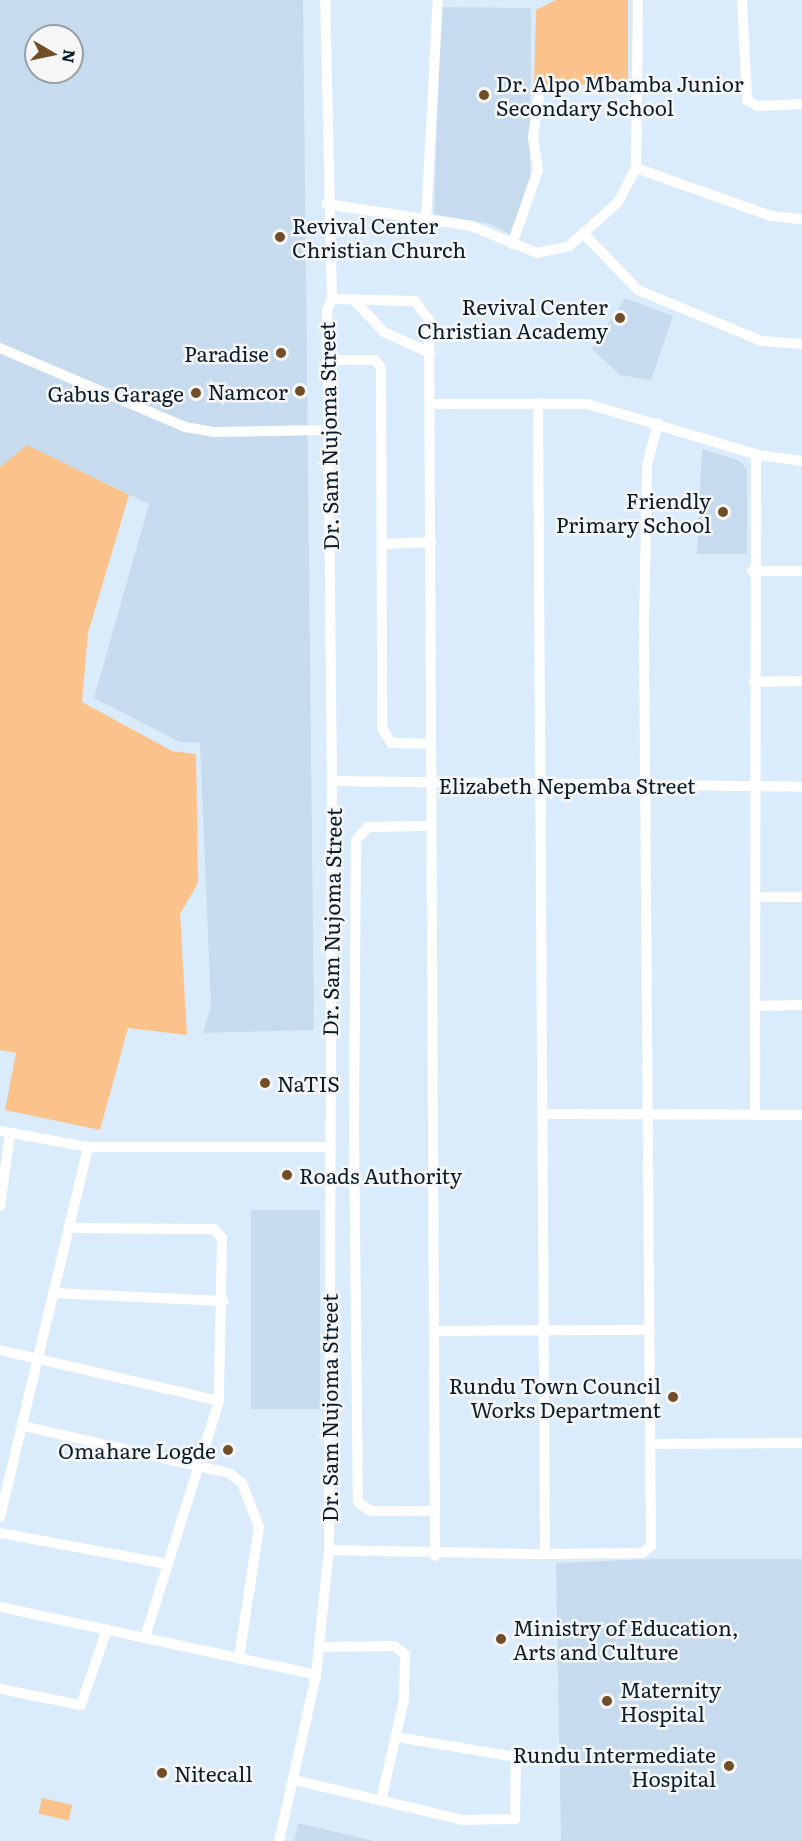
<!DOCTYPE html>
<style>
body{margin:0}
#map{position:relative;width:802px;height:1841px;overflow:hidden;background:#daecfc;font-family:Literata,serif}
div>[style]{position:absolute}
.built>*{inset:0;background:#c7dbee;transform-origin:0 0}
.green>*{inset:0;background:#fbc38b;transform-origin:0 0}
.minor>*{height:10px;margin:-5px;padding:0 5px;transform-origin:5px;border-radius:5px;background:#fff}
.dots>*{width:16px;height:16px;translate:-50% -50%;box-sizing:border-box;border:3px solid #f6f6f6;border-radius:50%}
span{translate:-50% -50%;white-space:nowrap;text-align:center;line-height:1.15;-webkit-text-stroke:5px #f6f6f6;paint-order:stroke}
.poi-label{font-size:21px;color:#0b1c2b}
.left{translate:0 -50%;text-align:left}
.right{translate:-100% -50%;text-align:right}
.street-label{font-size:21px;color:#0b1c2b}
.north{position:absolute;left:24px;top:24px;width:60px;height:60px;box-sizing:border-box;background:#f6f6f6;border:2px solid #989fa5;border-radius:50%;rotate:99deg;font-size:16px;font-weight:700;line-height:24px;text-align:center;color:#0b1c2b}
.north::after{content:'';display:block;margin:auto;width:21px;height:27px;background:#724e28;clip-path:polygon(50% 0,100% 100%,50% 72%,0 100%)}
</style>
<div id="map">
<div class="built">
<i style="clip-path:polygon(evenodd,0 0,303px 0,314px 1030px,203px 1033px,211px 1006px,200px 743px,180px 742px,94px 698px,149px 504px,27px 446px,0 467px,0 0,36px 36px,72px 36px,72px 72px,36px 72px,36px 36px)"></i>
<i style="clip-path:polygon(441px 7px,531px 8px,530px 182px,510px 234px,490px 224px,434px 214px)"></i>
<i style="clip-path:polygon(625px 298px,673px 316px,651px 380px,620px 375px,592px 349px)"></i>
<i style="clip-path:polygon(702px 449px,740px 461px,747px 470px,747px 554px,697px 554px)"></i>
<i style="left:320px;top:1210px;width:199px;height:69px;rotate:90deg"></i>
<i style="clip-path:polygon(655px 1559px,802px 1559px,802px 1841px,561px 1841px,556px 1563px)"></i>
<i style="clip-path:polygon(298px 1823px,374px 1841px,294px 1841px)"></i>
</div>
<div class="green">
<i style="clip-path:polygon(556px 0,628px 0,628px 84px,534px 85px,536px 10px)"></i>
<i style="clip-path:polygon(27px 445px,129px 495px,88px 633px,82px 702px,172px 751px,196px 754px,198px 883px,180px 914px,187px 1035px,128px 1028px,100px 1130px,5px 1110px,16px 1053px,0 1050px,0 467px)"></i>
<i style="left:42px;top:1798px;width:31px;height:16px;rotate:13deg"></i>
</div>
<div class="minor">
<i style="left:742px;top:0;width:100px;rotate:87.1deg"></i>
<i style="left:747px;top:100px;width:13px;rotate:29deg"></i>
<i style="left:758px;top:106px;width:44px;rotate:-2.6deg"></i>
<i style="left:636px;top:168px;width:143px;rotate:19.6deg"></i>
<i style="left:771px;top:216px;width:31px;rotate:6deg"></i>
<i style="left:326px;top:204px;width:147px;rotate:8.6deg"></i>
<i style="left:471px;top:226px;width:71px;rotate:22.2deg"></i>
<i style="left:537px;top:253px;width:33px;rotate:-12deg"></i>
<i style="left:569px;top:246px;width:66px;rotate:-41.9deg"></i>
<i style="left:618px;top:202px;width:38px;rotate:-62deg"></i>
<i style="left:636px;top:168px;width:168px;rotate:-89.3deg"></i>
<i style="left:426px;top:219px;width:219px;rotate:-86.9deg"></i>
<i style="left:584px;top:234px;width:78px;rotate:46deg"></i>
<i style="left:638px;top:290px;width:134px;rotate:22.4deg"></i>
<i style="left:762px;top:341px;width:40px;rotate:4.3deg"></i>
<i style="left:512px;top:244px;width:78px;rotate:-70.6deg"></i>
<i style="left:538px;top:170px;width:33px;rotate:-99deg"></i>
<i style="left:533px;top:137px;width:40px;rotate:-81.5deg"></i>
<i style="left:332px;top:299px;width:83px;rotate:1.4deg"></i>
<i style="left:415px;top:301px;width:24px;rotate:54deg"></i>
<i style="left:429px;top:320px;width:1236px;rotate:89.72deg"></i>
<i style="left:353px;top:299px;width:45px;rotate:46.8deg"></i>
<i style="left:384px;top:332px;width:51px;rotate:24.5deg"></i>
<i style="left:0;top:348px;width:201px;rotate:23.1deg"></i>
<i style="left:185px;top:427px;width:27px;rotate:10deg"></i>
<i style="left:212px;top:432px;width:115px;rotate:-1deg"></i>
<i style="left:327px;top:360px;width:48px"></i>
<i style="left:375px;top:360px;width:10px;rotate:53deg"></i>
<i style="left:381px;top:368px;width:360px;rotate:89.8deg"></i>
<i style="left:382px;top:728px;width:17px;rotate:59deg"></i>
<i style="left:391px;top:743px;width:39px;rotate:1deg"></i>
<i style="left:538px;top:403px;width:1151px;rotate:89.65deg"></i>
<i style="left:432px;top:404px;width:156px"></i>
<i style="left:588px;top:404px;width:177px;rotate:16.7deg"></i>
<i style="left:758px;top:455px;width:44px;rotate:7.8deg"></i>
<i style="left:382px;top:544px;width:49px;rotate:-2.3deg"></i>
<i style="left:752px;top:571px;width:50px"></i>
<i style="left:754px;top:682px;width:48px;rotate:-1.2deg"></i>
<i style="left:332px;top:781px;width:470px;rotate:0.7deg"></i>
<i style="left:430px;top:826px;width:62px;rotate:179.1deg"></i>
<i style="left:368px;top:827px;width:18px;rotate:133deg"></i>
<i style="left:356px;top:840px;width:289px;rotate:90.4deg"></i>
<i style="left:354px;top:1129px;width:373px;rotate:89.4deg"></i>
<i style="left:358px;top:1502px;width:16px;rotate:35deg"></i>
<i style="left:371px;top:1511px;width:64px"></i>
<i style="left:755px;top:897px;width:47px"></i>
<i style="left:755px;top:1006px;width:47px;rotate:-1.2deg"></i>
<i style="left:542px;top:1114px;width:260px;rotate:0.2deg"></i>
<i style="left:755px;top:1115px;width:660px;rotate:-89.91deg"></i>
<i style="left:0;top:1131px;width:89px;rotate:10.3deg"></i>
<i style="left:88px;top:1147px;width:241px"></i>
<i style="left:0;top:1206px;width:73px;rotate:-82.1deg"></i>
<i style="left:69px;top:1228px;width:145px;rotate:0.4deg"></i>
<i style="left:214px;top:1229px;width:12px;rotate:48deg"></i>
<i style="left:222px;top:1238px;width:163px;rotate:91.1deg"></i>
<i style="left:219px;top:1401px;width:247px;rotate:107.4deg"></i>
<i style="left:53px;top:1293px;width:171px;rotate:2.7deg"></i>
<i style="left:435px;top:1331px;width:215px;rotate:-0.3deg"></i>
<i style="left:0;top:1350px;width:225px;rotate:13.1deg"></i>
<i style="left:23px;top:1426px;width:211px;rotate:12.9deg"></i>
<i style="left:229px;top:1473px;width:16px;rotate:38deg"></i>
<i style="left:242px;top:1483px;width:47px;rotate:68.9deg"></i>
<i style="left:259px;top:1527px;width:133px;rotate:98.7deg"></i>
<i style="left:651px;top:1444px;width:151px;rotate:-0.4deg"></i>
<i style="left:0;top:1517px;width:380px;rotate:-76.6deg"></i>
<i style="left:0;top:1533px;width:170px;rotate:10.5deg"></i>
<i style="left:329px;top:1550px;width:216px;rotate:1.1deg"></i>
<i style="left:545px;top:1554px;width:97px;rotate:-0.6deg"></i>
<i style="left:642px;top:1553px;width:11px;rotate:-38deg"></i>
<i style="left:651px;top:1546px;width:920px;rotate:-90.44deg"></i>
<i style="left:644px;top:626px;width:161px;rotate:-88.9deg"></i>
<i style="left:647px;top:465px;width:43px;rotate:-75.3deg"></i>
<i style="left:0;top:1607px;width:323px;rotate:12.1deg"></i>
<i style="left:320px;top:1647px;width:74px;rotate:-0.8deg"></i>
<i style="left:394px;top:1646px;width:14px;rotate:36deg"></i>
<i style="left:405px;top:1654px;width:45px;rotate:91.3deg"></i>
<i style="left:404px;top:1699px;width:105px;rotate:102.7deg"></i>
<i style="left:0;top:1689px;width:83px;rotate:11.2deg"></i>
<i style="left:81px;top:1705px;width:80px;rotate:-71.1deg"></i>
<i style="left:294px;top:1780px;width:174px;rotate:13.3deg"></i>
<i style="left:463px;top:1820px;width:52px;rotate:-1.1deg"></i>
<i style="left:515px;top:1819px;width:62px;rotate:-89.1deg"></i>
<i style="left:516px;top:1757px;width:122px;rotate:-170.5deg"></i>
<i style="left:279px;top:1841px;width:170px;rotate:-77.4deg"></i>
<i style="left:316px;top:1675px;width:126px;rotate:-84.1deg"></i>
<i style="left:329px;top:1550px;width:769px;rotate:-89.78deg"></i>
<i style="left:332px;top:781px;width:471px;rotate:-90.6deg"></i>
<i style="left:327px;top:310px;width:12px;rotate:-66deg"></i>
<i style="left:332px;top:299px;width:299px;rotate:-91.3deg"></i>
</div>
<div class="dots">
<i style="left:484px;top:95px;background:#724e28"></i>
<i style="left:280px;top:237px;background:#724e28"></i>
<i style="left:620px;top:318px;background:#724e28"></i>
<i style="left:281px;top:353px;background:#724e28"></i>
<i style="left:300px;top:391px;background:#724e28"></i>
<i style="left:196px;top:393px;background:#724e28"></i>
<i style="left:723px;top:512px;background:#724e28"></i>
<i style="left:265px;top:1083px;background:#724e28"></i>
<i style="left:287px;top:1175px;background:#724e28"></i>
<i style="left:673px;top:1397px;background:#724e28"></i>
<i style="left:228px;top:1450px;background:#724e28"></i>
<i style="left:501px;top:1639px;background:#724e28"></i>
<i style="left:607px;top:1701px;background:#724e28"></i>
<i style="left:729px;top:1766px;background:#724e28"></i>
<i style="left:162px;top:1773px;background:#724e28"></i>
</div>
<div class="poi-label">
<span class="left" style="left:496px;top:95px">Dr. Alpo Mbamba Junior<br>Secondary School</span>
<span class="left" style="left:292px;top:237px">Revival Center<br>Christian Church</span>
<span class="right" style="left:608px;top:318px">Revival Center<br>Christian Academy</span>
<span class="right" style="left:269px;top:353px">Paradise</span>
<span class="right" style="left:288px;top:391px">Namcor</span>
<span class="right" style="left:184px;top:393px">Gabus Garage</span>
<span class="right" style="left:711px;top:512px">Friendly<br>Primary School</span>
<span class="left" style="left:277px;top:1083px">NaTIS</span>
<span class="left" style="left:299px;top:1175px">Roads Authority</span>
<span class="right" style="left:661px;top:1397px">Rundu Town Council<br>Works Department</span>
<span class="right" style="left:216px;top:1450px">Omahare Logde</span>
<span class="left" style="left:513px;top:1639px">Ministry of Education,<br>Arts and Culture</span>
<span class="left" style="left:620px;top:1701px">Maternity<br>Hospital</span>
<span class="right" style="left:716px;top:1766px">Rundu Intermediate<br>Hospital</span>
<span class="left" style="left:174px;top:1773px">Nitecall</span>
</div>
<div class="street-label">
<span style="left:328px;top:436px;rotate:-91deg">Dr. Sam Nujoma Street</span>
<span style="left:567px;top:785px">Elizabeth Nepemba Street</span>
<span style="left:331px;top:922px;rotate:-89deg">Dr. Sam Nujoma Street</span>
<span style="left:329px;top:1408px;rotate:-90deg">Dr. Sam Nujoma Street</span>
</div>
<div class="north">N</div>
</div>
